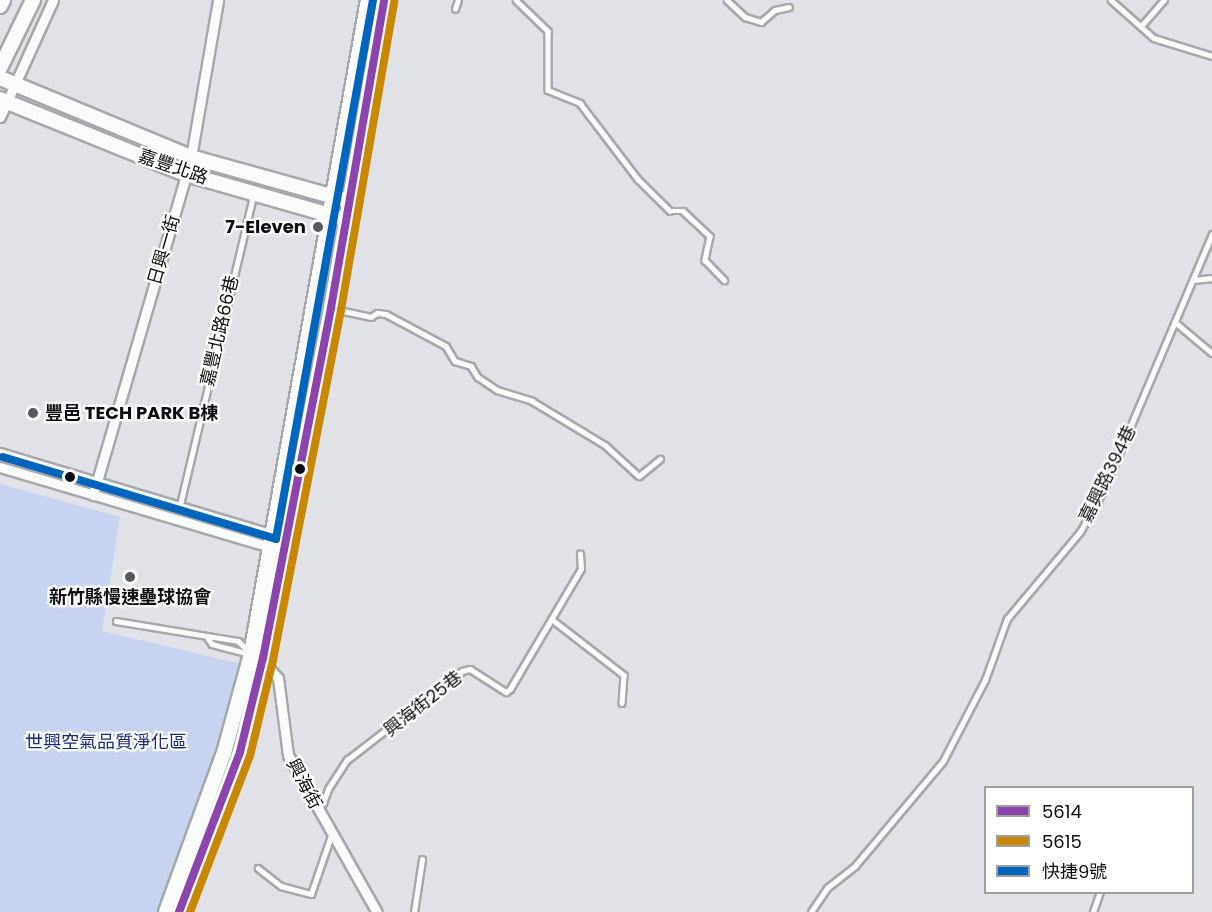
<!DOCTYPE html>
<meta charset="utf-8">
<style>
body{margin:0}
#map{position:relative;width:1212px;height:912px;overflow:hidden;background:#e0e2e7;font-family:Poppins,"Noto Sans TC",sans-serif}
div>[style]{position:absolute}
.green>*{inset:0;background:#c7d3ef}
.roads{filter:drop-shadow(2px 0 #a6a8ab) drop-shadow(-2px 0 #a6a8ab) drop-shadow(0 2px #a6a8ab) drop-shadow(0 -2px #a6a8ab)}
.lane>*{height:4.5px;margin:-2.25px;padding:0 2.25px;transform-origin:2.25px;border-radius:2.25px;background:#fafbfb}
.street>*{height:9px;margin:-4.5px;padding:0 4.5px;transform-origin:4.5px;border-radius:4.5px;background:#fafbfb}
.secondary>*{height:14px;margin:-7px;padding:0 7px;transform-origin:7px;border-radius:7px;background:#fafbfb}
.bus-1>*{height:8px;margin:-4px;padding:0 4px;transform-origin:4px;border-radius:4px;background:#8e44ad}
.bus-2>*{height:8px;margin:-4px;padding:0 4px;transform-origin:4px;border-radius:4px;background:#c88803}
.bus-3>*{height:8px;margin:-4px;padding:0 4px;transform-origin:4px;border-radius:4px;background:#0065bd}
.dots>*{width:16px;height:16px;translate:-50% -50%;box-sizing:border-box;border:3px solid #fff;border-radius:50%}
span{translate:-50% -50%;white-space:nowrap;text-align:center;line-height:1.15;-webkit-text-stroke:4.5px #fff;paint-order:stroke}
.street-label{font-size:18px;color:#0d0e11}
.poi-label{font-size:18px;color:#0d0e11;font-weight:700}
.right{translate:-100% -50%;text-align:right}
.left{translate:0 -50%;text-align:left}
.park-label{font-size:18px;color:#172a86}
.legend{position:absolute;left:984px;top:786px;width:210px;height:108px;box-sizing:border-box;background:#fff;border:2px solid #9e9fa0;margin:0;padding:8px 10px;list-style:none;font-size:18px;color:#0d0e11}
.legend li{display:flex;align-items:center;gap:12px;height:30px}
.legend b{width:30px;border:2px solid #9e9fa0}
</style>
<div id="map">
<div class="green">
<i style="clip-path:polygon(0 484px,120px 517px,102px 631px,246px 665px,160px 912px,0 912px)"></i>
</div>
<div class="roads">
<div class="lane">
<i style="left:516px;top:0;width:45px;rotate:44.1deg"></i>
<i style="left:548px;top:31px;width:59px;rotate:90deg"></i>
<i style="left:548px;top:90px;width:35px;rotate:22deg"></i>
<i style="left:580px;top:103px;width:96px;rotate:52.7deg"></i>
<i style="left:638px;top:179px;width:45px;rotate:45deg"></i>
<i style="left:670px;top:211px;width:13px"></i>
<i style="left:683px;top:211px;width:37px;rotate:43deg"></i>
<i style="left:710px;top:236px;width:25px;rotate:102deg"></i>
<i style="left:705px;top:260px;width:28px;rotate:46deg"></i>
<i style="left:727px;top:0;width:25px;rotate:43deg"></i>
<i style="left:745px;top:17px;width:17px;rotate:17deg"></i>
<i style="left:761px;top:22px;width:18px;rotate:-41deg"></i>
<i style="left:775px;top:10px;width:14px;rotate:-12deg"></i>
<i style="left:1111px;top:0;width:57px;rotate:41.5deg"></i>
<i style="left:1154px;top:38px;width:61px;rotate:17.2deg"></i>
<i style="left:455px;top:9px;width:9px;rotate:-72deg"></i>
<i style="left:1143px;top:24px;width:32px;rotate:-49deg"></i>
<i style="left:1193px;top:280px;width:19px;rotate:-6deg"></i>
<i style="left:334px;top:309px;width:38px;rotate:12deg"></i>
<i style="left:371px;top:317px;width:7px;rotate:-34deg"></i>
<i style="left:377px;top:313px;width:9px;rotate:6deg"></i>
<i style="left:386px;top:314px;width:68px;rotate:28.1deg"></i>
<i style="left:446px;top:346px;width:17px;rotate:59deg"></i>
<i style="left:455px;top:361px;width:17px;rotate:17deg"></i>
<i style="left:471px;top:366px;width:13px;rotate:58deg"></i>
<i style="left:478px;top:377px;width:23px;rotate:34deg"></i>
<i style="left:497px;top:390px;width:37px;rotate:17deg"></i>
<i style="left:532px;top:401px;width:85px;rotate:31.1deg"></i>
<i style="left:605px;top:445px;width:46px;rotate:42.4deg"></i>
<i style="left:639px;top:476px;width:27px;rotate:-39deg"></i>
<i style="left:1175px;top:322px;width:48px;rotate:40deg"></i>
<i style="left:180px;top:505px;width:318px;rotate:-76.7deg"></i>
<i style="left:553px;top:620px;width:90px;rotate:37.8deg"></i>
<i style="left:624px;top:675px;width:28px;rotate:94deg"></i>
<i style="left:116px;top:621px;width:124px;rotate:9.3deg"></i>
<i style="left:238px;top:641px;width:16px;rotate:43deg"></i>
<i style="left:208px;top:638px;width:7px;rotate:56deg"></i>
<i style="left:212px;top:644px;width:38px;rotate:15deg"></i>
<i style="left:317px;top:808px;width:8px;rotate:-40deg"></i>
<i style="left:323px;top:803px;width:15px;rotate:-70deg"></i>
<i style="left:328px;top:789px;width:35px;rotate:-57deg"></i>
<i style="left:347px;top:760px;width:145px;rotate:-37.7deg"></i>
<i style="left:462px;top:671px;width:8px;rotate:-14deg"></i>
<i style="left:470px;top:669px;width:43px;rotate:32.6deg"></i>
<i style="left:506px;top:692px;width:5px;rotate:-37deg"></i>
<i style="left:510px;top:689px;width:139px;rotate:-59.4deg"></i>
<i style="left:581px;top:569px;width:15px;rotate:-94deg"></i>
<i style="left:258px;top:868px;width:29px;rotate:38deg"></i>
<i style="left:281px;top:886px;width:31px;rotate:15deg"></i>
<i style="left:311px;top:894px;width:61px;rotate:-71deg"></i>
<i style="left:414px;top:912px;width:53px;rotate:-81.3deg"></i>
<i style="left:811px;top:912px;width:29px;rotate:-56deg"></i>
<i style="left:827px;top:888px;width:36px;rotate:-38deg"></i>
<i style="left:855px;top:866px;width:137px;rotate:-50deg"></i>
<i style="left:943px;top:761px;width:91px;rotate:-62.6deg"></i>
<i style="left:985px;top:680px;width:65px;rotate:-70.2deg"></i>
<i style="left:1007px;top:619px;width:114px;rotate:-50deg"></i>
<i style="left:1080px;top:532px;width:47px;rotate:-60.7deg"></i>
<i style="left:1103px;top:491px;width:279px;rotate:-67deg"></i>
<i style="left:1093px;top:912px;width:21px;rotate:-71deg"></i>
</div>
<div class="street">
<i style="left:0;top:117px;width:128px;rotate:-65.6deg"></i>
<i style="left:0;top:453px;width:288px;rotate:16.7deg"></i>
<i style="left:0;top:467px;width:286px;rotate:16.5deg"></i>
<i style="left:93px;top:495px;width:352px;rotate:-73.8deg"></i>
<i style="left:191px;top:157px;width:159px;rotate:-80.2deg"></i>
<i style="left:259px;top:657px;width:28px;rotate:48deg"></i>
<i style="left:278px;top:678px;width:78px;rotate:82.6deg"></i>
<i style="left:288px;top:755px;width:180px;rotate:60.5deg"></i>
</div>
<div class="secondary">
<i style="left:0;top:6px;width:7px;rotate:-63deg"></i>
<i style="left:0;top:68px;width:76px;rotate:-64.1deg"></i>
<i style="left:0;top:78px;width:207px;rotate:22.5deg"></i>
<i style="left:191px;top:157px;width:156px;rotate:15.6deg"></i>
<i style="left:0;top:99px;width:201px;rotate:22deg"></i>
<i style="left:186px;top:174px;width:157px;rotate:15.9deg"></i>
<i style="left:166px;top:912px;width:169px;rotate:-70deg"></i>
<i style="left:224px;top:753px;width:103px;rotate:-74.7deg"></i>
<i style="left:251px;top:654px;width:664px;rotate:-79.86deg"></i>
<i style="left:179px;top:912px;width:171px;rotate:-69.1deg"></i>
<i style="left:240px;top:752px;width:97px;rotate:-76.3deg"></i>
<i style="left:263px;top:658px;width:357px;rotate:-79deg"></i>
<i style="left:331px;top:308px;width:313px;rotate:-80.2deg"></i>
</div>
</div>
<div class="bus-1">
<i style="left:179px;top:912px;width:171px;rotate:-69.1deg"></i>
<i style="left:240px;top:752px;width:97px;rotate:-76.3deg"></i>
<i style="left:263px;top:658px;width:357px;rotate:-79deg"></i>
<i style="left:331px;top:308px;width:313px;rotate:-80.2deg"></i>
</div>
<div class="bus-2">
<i style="left:190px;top:912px;width:167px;rotate:-69deg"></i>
<i style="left:250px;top:756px;width:99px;rotate:-76.5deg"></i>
<i style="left:273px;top:660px;width:357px;rotate:-79deg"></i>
<i style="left:341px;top:310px;width:313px;rotate:-80.2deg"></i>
</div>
<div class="bus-3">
<i style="left:3px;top:457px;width:285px;rotate:16.7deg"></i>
<i style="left:276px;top:539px;width:548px;rotate:-79.8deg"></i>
</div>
<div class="dots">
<i style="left:318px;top:227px;background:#57585c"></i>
<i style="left:33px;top:413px;background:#57585c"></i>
<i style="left:300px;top:469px;background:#0d0e11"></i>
<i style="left:70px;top:477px;background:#0d0e11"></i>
<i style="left:130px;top:577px;background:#57585c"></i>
</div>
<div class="street-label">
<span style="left:173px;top:167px;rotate:19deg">嘉豐北路</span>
<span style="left:164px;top:250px;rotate:-74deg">日興一街</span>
<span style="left:220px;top:331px;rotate:-77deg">嘉豐北路66巷</span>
<span style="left:1108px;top:474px;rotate:-64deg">嘉興路394巷</span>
<span style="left:423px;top:704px;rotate:-38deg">興海街25巷</span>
<span style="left:304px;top:784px;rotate:62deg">興海街</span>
</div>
<div class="poi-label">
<span class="right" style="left:306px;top:227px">7-Eleven</span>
<span class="left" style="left:45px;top:413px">豐邑 TECH PARK B棟</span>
<span style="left:130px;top:597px">新竹縣慢速壘球協會</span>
</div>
<div class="park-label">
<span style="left:106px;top:742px">世興空氣品質淨化區</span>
</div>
<ul class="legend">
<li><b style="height:8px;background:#8e44ad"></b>5614</li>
<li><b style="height:8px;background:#c88803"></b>5615</li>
<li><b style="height:8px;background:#0065bd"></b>快捷9號</li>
</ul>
</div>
